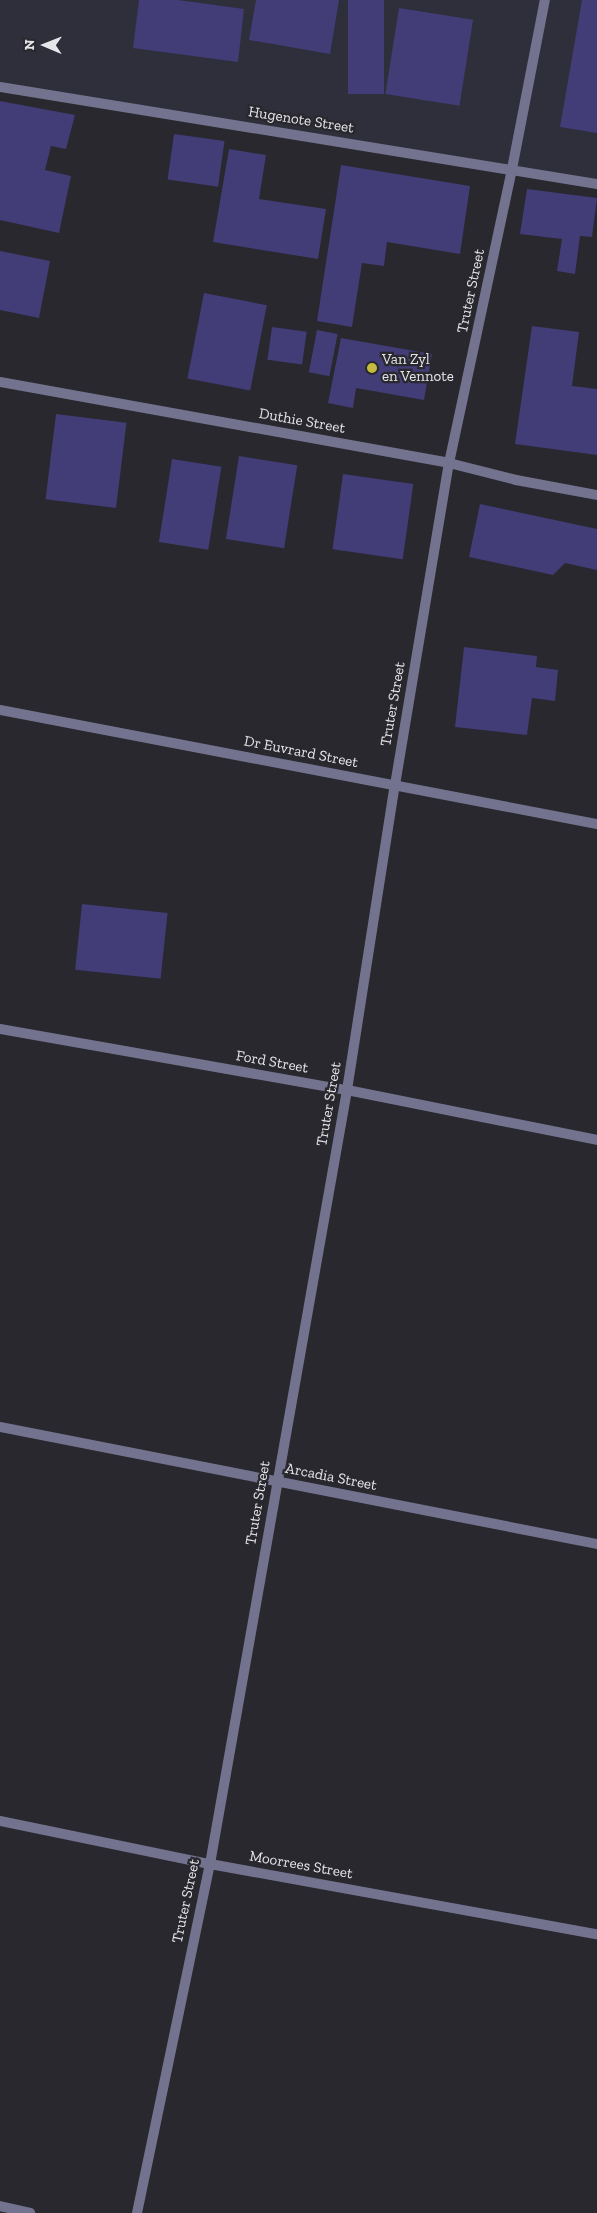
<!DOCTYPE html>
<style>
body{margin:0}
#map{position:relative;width:597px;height:2213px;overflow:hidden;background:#28282e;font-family:"Zilla Slab",serif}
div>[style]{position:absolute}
.built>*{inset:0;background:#2f2f3b}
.building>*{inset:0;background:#423c77;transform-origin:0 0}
.street>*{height:10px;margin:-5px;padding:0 5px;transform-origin:5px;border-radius:5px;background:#73738f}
.dots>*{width:14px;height:14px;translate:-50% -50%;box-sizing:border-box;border:2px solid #28282e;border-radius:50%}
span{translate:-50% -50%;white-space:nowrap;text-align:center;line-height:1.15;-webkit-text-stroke:4.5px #28282e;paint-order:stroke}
.street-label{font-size:15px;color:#e5e5ea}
.poi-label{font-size:15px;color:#e5e5ea}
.left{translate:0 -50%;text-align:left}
.north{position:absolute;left:20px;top:20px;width:50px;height:50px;-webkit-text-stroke:4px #28282e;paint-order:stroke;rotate:271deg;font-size:14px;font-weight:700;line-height:20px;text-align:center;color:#e5e5ea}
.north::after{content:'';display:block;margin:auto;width:18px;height:22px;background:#e5e5ea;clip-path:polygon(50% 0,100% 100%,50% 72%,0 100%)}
</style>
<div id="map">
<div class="built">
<i style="clip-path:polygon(0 0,597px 0,597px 184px,0 87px)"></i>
</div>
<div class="building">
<i style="clip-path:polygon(139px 0,178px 0,244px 9px,238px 62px,133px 48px)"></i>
<i style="clip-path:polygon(256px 0,339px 0,330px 54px,249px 40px)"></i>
<i style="left:348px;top:0;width:36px;height:94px"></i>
<i style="clip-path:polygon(582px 0,597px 0,597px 133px,560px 127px)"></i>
<i style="left:399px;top:8px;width:75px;height:87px;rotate:9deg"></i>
<i style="clip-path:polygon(0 101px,75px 115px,66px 149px,51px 146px,45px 170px,71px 176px,59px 233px,0 220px)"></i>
<i style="left:174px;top:134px;width:51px;height:46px;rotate:8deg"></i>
<i style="clip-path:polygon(229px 149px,266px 155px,259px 199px,326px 209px,318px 259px,213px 242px)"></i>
<i style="clip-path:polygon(341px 165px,470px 186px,460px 254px,387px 242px,384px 266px,362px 263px,352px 327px,317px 321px)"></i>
<i style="clip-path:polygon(527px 189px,597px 198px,592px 237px,580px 236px,575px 274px,557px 271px,562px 239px,520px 234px)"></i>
<i style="clip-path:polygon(0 251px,50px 261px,39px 318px,0 310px)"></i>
<i style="left:204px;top:293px;width:64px;height:87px;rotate:11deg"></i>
<i style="clip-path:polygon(532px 326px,579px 332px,572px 386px,597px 389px,597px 455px,515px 444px)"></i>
<i style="left:272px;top:327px;width:35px;height:33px;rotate:8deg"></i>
<i style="left:317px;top:330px;width:21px;height:43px;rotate:11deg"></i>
<i style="clip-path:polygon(341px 338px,432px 354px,424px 400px,356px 388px,353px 408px,328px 403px)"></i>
<i style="left:56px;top:414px;width:71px;height:86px;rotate:7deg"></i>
<i style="left:239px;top:456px;width:59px;height:84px;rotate:9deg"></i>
<i style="left:172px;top:459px;width:50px;height:84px;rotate:9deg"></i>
<i style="left:343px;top:474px;width:71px;height:76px;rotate:8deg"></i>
<i style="clip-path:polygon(480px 504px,597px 529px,597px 570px,565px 563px,553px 575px,469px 557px)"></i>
<i style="clip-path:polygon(464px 647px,537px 656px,536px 667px,558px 670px,555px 701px,532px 698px,527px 735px,455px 727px)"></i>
<i style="left:82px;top:904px;width:86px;height:66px;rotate:6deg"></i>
</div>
<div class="street">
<i style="left:0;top:87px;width:605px;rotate:9.23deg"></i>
<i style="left:0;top:382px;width:456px;rotate:10.2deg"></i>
<i style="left:449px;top:463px;width:69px;rotate:14.2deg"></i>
<i style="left:516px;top:480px;width:82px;rotate:10.5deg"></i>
<i style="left:0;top:710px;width:608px;rotate:10.81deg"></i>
<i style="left:0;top:1029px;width:352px;rotate:10deg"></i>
<i style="left:347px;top:1090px;width:255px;rotate:11.3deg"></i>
<i style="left:0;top:1427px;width:608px;rotate:11.09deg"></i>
<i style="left:0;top:1821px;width:214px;rotate:11.6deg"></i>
<i style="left:210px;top:1864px;width:393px;rotate:10.3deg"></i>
<i style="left:0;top:2206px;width:31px;rotate:13deg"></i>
<i style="left:137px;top:2213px;width:357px;rotate:-78.2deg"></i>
<i style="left:210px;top:1864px;width:786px;rotate:-79.96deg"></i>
<i style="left:347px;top:1090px;width:309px;rotate:-81.1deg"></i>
<i style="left:395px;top:785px;width:326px;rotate:-80.5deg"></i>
<i style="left:449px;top:463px;width:301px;rotate:-77.9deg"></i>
<i style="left:512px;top:169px;width:172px;rotate:-79deg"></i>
</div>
<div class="dots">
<i style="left:372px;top:368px;background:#c4bc3e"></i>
</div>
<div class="street-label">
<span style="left:301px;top:120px;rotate:9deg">Hugenote Street</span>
<span style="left:471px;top:291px;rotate:-78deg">Truter Street</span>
<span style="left:302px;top:421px;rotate:10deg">Duthie Street</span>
<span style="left:393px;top:704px;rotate:-80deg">Truter Street</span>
<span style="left:301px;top:752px;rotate:11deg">Dr Euvrard Street</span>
<span style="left:272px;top:1062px;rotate:10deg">Ford Street</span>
<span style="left:329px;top:1104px;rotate:-80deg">Truter Street</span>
<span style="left:331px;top:1477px;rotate:11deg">Arcadia Street</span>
<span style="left:258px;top:1503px;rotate:-80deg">Truter Street</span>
<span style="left:301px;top:1865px;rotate:10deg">Moorrees Street</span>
<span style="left:186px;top:1901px;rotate:-78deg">Truter Street</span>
</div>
<div class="poi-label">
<span class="left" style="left:382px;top:368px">Van Zyl<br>en Vennote</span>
</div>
<div class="north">N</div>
</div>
